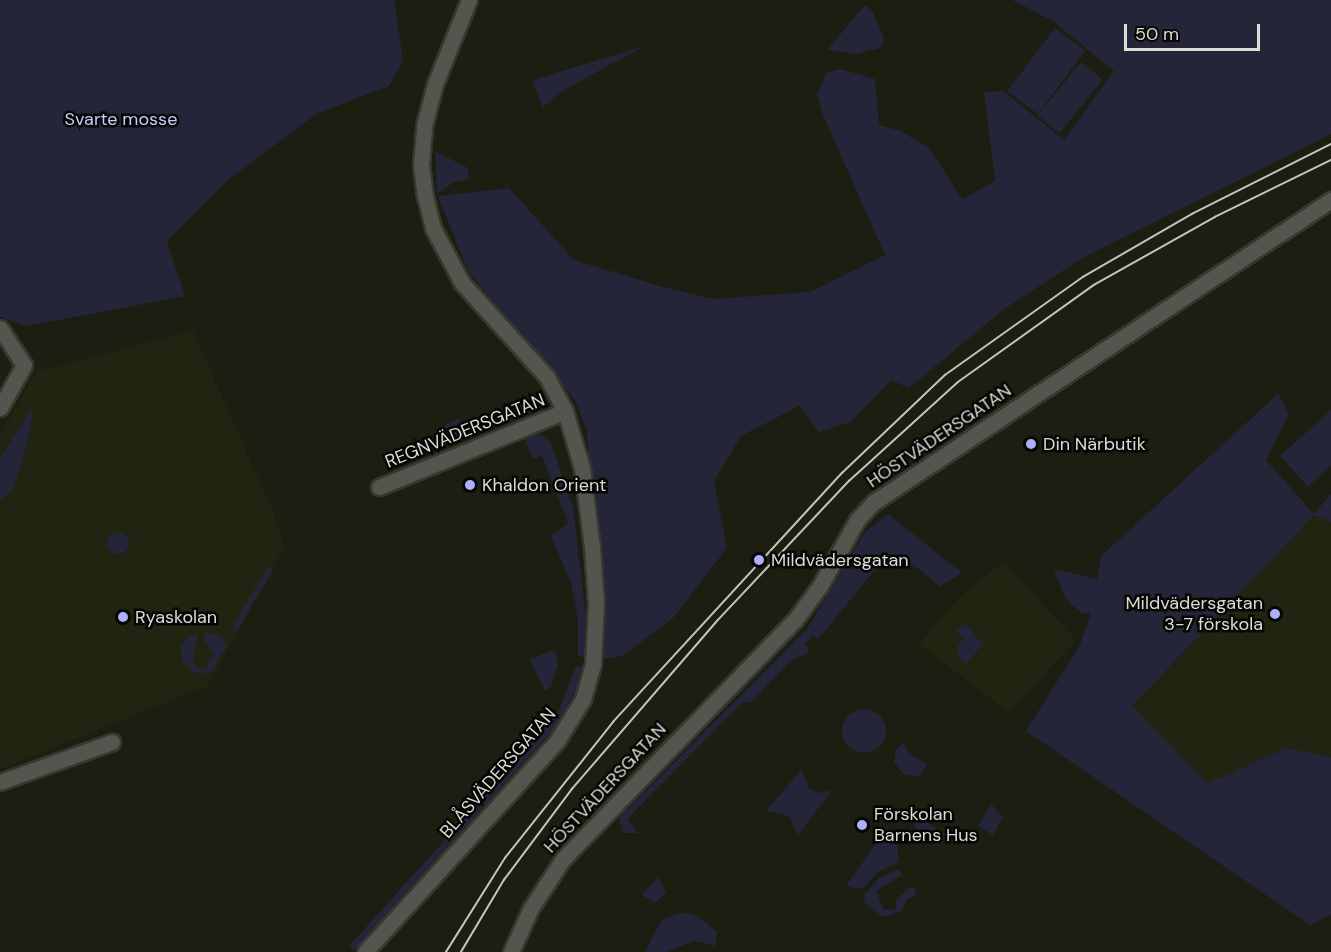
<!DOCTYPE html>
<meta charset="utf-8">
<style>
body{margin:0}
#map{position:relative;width:1331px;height:952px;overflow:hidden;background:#1b1e11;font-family:"DM Sans",sans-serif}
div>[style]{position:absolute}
.built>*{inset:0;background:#202410}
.green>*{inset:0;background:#25253a;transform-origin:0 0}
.round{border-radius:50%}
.roads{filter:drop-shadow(2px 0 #36392c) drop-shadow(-2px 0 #36392c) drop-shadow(0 2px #36392c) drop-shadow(0 -2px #36392c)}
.minor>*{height:15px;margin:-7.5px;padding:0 7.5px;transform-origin:7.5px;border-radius:7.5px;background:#54554e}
.tram>*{height:1.5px;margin:-0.75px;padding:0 0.75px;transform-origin:0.75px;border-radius:0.75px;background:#c3c5bc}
.dots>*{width:16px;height:16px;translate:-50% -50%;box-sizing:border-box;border:3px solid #060704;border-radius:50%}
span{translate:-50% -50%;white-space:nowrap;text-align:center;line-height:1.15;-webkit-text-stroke:5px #060704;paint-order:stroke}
.park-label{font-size:18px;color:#c9cbff}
.street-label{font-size:18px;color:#dbddd5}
.poi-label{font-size:18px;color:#dbddd5}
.left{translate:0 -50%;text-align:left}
.right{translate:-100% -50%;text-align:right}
.scale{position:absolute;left:1124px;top:24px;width:136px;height:27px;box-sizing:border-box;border:3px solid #dbddd5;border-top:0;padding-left:8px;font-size:18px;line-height:21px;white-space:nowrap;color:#dbddd5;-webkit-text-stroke:4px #060704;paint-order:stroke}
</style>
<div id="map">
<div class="built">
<i style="clip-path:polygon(193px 331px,275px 516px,284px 547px,208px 686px,0 769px,0 435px,37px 371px)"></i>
<i style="clip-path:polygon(1314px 514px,1331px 522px,1331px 757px,1286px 748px,1208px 783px,1131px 706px)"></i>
<i style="clip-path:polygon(1004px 562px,1076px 640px,1009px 713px,919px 644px,958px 598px)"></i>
</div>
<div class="green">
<i style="clip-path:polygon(0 0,394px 0,403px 61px,389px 86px,318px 113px,228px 180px,167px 241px,185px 296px,27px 326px,0 317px)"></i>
<i style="clip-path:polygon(1012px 0,1331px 0,1331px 134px,1084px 257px,1004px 309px,909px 388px,891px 380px,851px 422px,819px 432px,799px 406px,741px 436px,714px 481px,727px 548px,673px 618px,622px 656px,604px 659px,587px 432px,576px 402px,468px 271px,438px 196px,509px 188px,574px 260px,659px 286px,713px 299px,810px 292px,885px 255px,823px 115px,817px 94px,826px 73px,840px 69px,875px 79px,879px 125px,901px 131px,930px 149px,962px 199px,995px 181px,984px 92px,1003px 91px,1064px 140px,1114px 71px,1053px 21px)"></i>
<i style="clip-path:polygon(865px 5px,873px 12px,884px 38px,880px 48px,856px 54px,827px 50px)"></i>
<i style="left:1055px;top:28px;width:38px;height:79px;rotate:37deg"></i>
<i style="clip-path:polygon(644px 46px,564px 90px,543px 107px,532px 82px,536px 79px)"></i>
<i style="left:1081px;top:62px;width:28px;height:69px;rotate:39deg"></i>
<i style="clip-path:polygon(435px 151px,468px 168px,469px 179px,454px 182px,437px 194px)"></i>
<i style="clip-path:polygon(1278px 394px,1289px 414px,1266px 460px,1314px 514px,1331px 494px,1331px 522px,1314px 515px,1132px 706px,1208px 783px,1286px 748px,1331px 757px,1331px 915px,1310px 925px,1026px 731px,1080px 645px,1091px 613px,1082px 613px,1071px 604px,1063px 593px,1054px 569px,1097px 579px,1101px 556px)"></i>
<i style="clip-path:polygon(21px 401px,32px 406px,31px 428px,14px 488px,0 501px,0 458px,32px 408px)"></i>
<i style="clip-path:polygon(1331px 410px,1331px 466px,1308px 487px,1280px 456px)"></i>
<i style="clip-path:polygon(458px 418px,467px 432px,446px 440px,431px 434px)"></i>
<i style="clip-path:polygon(532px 432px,541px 434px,551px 443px,573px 508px,586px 616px,585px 657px,578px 656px,578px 618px,571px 583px,551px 536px,568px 523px,542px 456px,533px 458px,525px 440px)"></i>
<i style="clip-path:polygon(888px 514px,962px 573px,940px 586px,906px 559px,896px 570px,883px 560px,818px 639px,813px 635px,805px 644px,809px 650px,806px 654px,791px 661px,751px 702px,742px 703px,627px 819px,638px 833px,623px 833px,619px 818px,807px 629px,865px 532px)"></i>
<i class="round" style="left:107px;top:532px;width:22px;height:22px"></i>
<i style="left:268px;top:567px;width:6px;height:70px;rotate:31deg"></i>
<i style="clip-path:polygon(965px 623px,983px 644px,966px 664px,958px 657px,957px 647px,964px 639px,956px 630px)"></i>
<i style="clip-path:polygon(204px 632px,220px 635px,227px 645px,211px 672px,198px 674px,183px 663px,180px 648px,187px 637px,198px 634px,193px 662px,199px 669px,205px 669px,214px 654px,204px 641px)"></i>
<i style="clip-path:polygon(555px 650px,558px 664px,551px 687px,545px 691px,529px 659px)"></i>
<i style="clip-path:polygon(576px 666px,582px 667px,576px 690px,554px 729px,353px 951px,349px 946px,544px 730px,561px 706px)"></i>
<i class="round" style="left:842px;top:709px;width:44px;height:44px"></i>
<i style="clip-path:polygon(903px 743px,910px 754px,927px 764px,919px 777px,903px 774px,894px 762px,896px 750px)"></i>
<i style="clip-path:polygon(801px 770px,810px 789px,820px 793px,832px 790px,798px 835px,789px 816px,766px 811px)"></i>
<i style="clip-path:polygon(991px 804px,1003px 817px,993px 835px,978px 826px)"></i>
<i style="clip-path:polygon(911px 812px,945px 834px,938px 846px,916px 830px)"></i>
<i style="clip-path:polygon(882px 835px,898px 846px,898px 862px,878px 872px,862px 889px,846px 886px)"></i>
<i style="clip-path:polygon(899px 869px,902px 875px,876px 891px,884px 910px,896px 909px,896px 899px,912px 886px,917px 894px,906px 900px,902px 911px,882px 917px,865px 903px,864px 895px,879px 878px)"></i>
<i style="clip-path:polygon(658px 877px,666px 892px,655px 903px,642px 895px)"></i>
<i style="clip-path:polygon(684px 912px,697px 916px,717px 932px,715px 946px,695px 941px,665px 952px,645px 952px,662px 919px)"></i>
</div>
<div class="roads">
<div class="minor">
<i style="left:0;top:328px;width:44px;rotate:57deg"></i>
<i style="left:24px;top:365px;width:49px;rotate:119.2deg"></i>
<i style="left:379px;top:487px;width:201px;rotate:-22.2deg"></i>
<i style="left:0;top:782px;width:119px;rotate:-19.7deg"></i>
<i style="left:365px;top:952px;width:285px;rotate:-47.7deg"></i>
<i style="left:557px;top:741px;width:49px;rotate:-58.2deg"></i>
<i style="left:583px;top:699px;width:37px;rotate:-74deg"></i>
<i style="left:593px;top:663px;width:60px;rotate:-87.1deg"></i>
<i style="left:596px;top:603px;width:56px;rotate:-94.1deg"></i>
<i style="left:592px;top:547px;width:80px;rotate:-97.2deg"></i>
<i style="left:582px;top:468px;width:59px;rotate:-106.6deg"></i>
<i style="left:565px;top:411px;width:38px;rotate:-118deg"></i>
<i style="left:547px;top:377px;width:127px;rotate:-132.1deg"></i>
<i style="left:462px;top:283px;width:62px;rotate:-117.8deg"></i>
<i style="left:433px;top:228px;width:32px;rotate:-104deg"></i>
<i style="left:425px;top:197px;width:33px;rotate:-97deg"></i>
<i style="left:421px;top:164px;width:38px;rotate:-85deg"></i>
<i style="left:424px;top:126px;width:43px;rotate:-75.3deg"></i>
<i style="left:435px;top:84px;width:91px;rotate:-68deg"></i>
<i style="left:511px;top:952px;width:48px;rotate:-65.6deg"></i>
<i style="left:531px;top:908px;width:59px;rotate:-56.9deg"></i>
<i style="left:563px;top:859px;width:333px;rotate:-45.9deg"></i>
<i style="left:795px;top:620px;width:42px;rotate:-53.7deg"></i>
<i style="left:820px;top:586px;width:76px;rotate:-60.7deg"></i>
<i style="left:857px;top:520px;width:25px;rotate:-47deg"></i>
<i style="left:874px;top:502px;width:548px;rotate:-33.46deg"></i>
</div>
</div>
<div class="tram">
<i style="left:446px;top:952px;width:111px;rotate:-57.9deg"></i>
<i style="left:505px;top:858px;width:174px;rotate:-51.5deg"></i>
<i style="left:613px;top:722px;width:338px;rotate:-47.4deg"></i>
<i style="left:842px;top:473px;width:142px;rotate:-43.6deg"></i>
<i style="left:945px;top:375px;width:169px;rotate:-35.4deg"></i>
<i style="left:1083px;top:277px;width:126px;rotate:-30deg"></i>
<i style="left:1192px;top:214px;width:156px;rotate:-26.7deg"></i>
<i style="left:461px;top:952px;width:84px;rotate:-59.2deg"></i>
<i style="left:504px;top:880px;width:114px;rotate:-53.2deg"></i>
<i style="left:572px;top:789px;width:223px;rotate:-49.2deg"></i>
<i style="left:718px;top:620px;width:191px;rotate:-46.7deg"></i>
<i style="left:849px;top:481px;width:147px;rotate:-42.2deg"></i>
<i style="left:958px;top:382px;width:167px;rotate:-35.5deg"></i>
<i style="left:1094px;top:285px;width:139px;rotate:-29.3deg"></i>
<i style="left:1215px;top:217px;width:129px;rotate:-26.2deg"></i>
</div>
<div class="dots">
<i style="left:1031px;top:444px;background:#adaffb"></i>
<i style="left:470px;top:485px;background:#adaffb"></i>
<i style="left:759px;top:560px;background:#adaffb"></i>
<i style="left:1275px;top:614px;background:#adaffb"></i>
<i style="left:123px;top:617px;background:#adaffb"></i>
<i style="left:862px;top:825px;background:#adaffb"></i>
</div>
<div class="park-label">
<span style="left:121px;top:119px">Svarte mosse</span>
</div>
<div class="street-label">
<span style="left:465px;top:431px;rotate:-22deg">REGNVÄDERSGATAN</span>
<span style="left:939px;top:436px;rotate:-34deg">HÖSTVÄDERSGATAN</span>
<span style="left:498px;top:773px;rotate:-49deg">BLÅSVÄDERSGATAN</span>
<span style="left:605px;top:788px;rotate:-47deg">HÖSTVÄDERSGATAN</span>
</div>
<div class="poi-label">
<span class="left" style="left:1043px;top:444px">Din Närbutik</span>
<span class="left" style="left:482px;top:485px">Khaldon Orient</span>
<span class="left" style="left:771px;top:560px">Mildvädersgatan</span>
<span class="right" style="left:1263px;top:614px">Mildvädersgatan<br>3-7 förskola</span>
<span class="left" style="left:135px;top:617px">Ryaskolan</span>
<span class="left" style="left:874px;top:825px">Förskolan<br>Barnens Hus</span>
</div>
<div class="scale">50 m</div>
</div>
